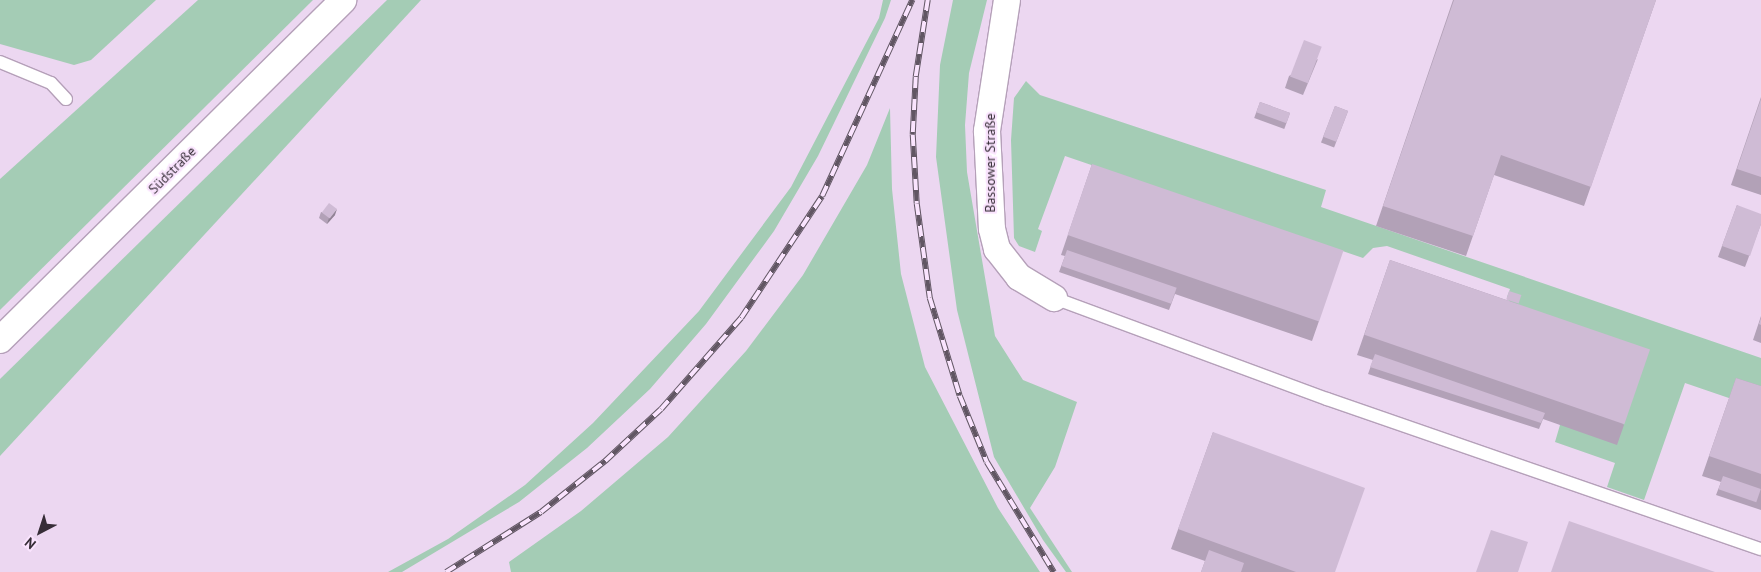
<!DOCTYPE html>
<meta charset="utf-8">
<style>
body{margin:0}
#map{position:relative;width:1761px;height:572px;overflow:hidden;background:#ecd7f1;font-family:"PT Sans",sans-serif}
div>[style]{position:absolute}
.green>*{inset:0;background:#a4ccb5}
.roads{filter:drop-shadow(1px 0 #b5a0b9) drop-shadow(-1px 0 #b5a0b9) drop-shadow(0 1px #b5a0b9) drop-shadow(0 -1px #b5a0b9)}
.lane>*{height:12px;margin:-6px;padding:0 6px;transform-origin:6px;border-radius:6px;background:#fff}
.street>*{height:26px;margin:-13px;padding:0 13px;transform-origin:13px;border-radius:13px;background:#fff}
.rail>*{height:5.5px;margin-top:-2.75px;transform-origin:0;background:repeating-linear-gradient(90deg,#fae4fe 0 11px,#615663 0 22px);box-sizing:border-box;border-block:1px solid #615663}
.wall>*{inset:0;background:#b2a1b7;transform-origin:0 0}
.shaded-wall>*{inset:0;background:#918395}
.building>*{inset:0;background:#cfbbd5;transform-origin:0 0}
span{translate:-50% -50%;white-space:nowrap;text-align:center;line-height:1.15;-webkit-text-stroke:4.5px #fae4fe;paint-order:stroke}
.street-label{font-size:14px;color:#362d37}
.north{position:absolute;left:15px;top:507px;width:50px;height:50px;-webkit-text-stroke:4px #fae4fe;paint-order:stroke;rotate:220deg;font-size:14px;font-weight:700;line-height:20px;text-align:center;color:#362d37}
.north::after{content:'';display:block;margin:auto;width:18px;height:22px;background:#362d37;clip-path:polygon(50% 0,100% 100%,50% 72%,0 100%)}
</style>
<div id="map">
<div class="green">
<i style="clip-path:polygon(0 0,156px 0,91px 60px,74px 65px,0 44px)"></i>
<i style="clip-path:polygon(198px 0,313px 0,0 310px,0 179px)"></i>
<i style="clip-path:polygon(387px 0,421px 0,0 456px,0 379px)"></i>
<i style="clip-path:polygon(883px 0,891px 0,885px 18px,818px 156px,774px 231px,706px 324px,650px 389px,587px 448px,519px 502px,402px 572px,388px 572px,448px 539px,525px 485px,593px 423px,699px 311px,791px 187px,879px 18px)"></i>
<i style="clip-path:polygon(953px 0,987px 0,969px 73px,965px 125px,967px 172px,995px 336px,1023px 380px,1077px 402px,1055px 467px,1030px 508px,1072px 572px,1066px 572px,1043px 540px,994px 457px,957px 310px,936px 157px,940px 65px)"></i>
<i style="clip-path:polygon(1026px 81px,1040px 95px,1326px 190px,1321px 207px,1761px 358px,1761px 409px,1685px 383px,1644px 500px,1607px 487px,1615px 463px,1555px 442px,1560px 425px,1507px 297px,1510px 289px,1387px 246px,1373px 248px,1363px 258px,1065px 156px,1038px 229px,1042px 231px,1035px 252px,1019px 246px,1014px 238px,1011px 140px,1014px 98px)"></i>
<i style="clip-path:polygon(890px 108px,892px 189px,901px 274px,925px 367px,998px 508px,1040px 572px,511px 572px,509px 562px,581px 511px,668px 437px,746px 351px,803px 275px,867px 165px)"></i>
</div>
<div class="roads">
<div class="lane">
<i style="left:0;top:62px;width:55px;rotate:22.4deg"></i>
<i style="left:51px;top:83px;width:22px;rotate:47deg"></i>
<i style="left:1054px;top:298px;width:291px;rotate:20.3deg"></i>
<i style="left:1327px;top:399px;width:459px;rotate:19.1deg"></i>
</div>
<div class="street">
<i style="left:1007px;top:0;width:133px;rotate:98.7deg"></i>
<i style="left:987px;top:131px;width:98px;rotate:87.1deg"></i>
<i style="left:992px;top:229px;width:21px;rotate:76deg"></i>
<i style="left:997px;top:249px;width:36px;rotate:52deg"></i>
<i style="left:1019px;top:277px;width:41px;rotate:31deg"></i>
<i style="left:0;top:340px;width:483px;rotate:-44.7deg"></i>
</div>
</div>
<div class="rail">
<i style="left:928px;top:0;width:78px;rotate:98.9deg"></i>
<i style="left:916px;top:77px;width:58px;rotate:93deg"></i>
<i style="left:913px;top:135px;width:69px;rotate:86.7deg"></i>
<i style="left:917px;top:204px;width:95px;rotate:82.1deg"></i>
<i style="left:930px;top:298px;width:102px;rotate:73deg"></i>
<i style="left:960px;top:396px;width:71px;rotate:67.8deg"></i>
<i style="left:987px;top:462px;width:129px;rotate:58.7deg"></i>
<i style="left:446px;top:572px;width:112px;rotate:-32.3deg"></i>
<i style="left:541px;top:512px;width:82px;rotate:-38.6deg"></i>
<i style="left:605px;top:461px;width:76px;rotate:-42.9deg"></i>
<i style="left:661px;top:409px;width:121px;rotate:-48.7deg"></i>
<i style="left:741px;top:318px;width:146px;rotate:-56.4deg"></i>
<i style="left:822px;top:196px;width:216px;rotate:-65.3deg"></i>
</div>
<div class="wall">
<i style="clip-path:polygon(1453px 0,1656px 0,1584px 206px,1494px 175px,1466px 256px,1376px 226px)"></i>
<i style="clip-path:polygon(1318px 59px,1303px 95px,1285px 88px,1289px 76px)"></i>
<i style="clip-path:polygon(1761px 97px,1761px 195px,1731px 185px)"></i>
<i style="left:1260px;top:102px;width:32px;height:17px;rotate:20deg"></i>
<i style="left:1335px;top:106px;width:14px;height:39px;rotate:21deg"></i>
<i style="clip-path:polygon(1092px 164px,1319px 321px,1312px 341px,1175px 294px,1169px 310px,1059px 272px,1065px 256px,1061px 255px)"></i>
<i style="clip-path:polygon(1737px 205px,1761px 224px,1745px 267px,1718px 257px)"></i>
<i style="clip-path:polygon(321px 212px,335px 215px,327px 224px,319px 218px)"></i>
<i style="clip-path:polygon(1390px 260px,1518px 304px,1624px 425px,1617px 445px,1543px 419px,1539px 429px,1368px 374px,1373px 360px,1357px 355px)"></i>
<i style="clip-path:polygon(1761px 316px,1761px 343px,1753px 340px)"></i>
<i style="clip-path:polygon(1736px 378px,1761px 386px,1761px 510px,1716px 495px,1721px 482px,1702px 476px)"></i>
<i style="clip-path:polygon(1213px 432px,1335px 572px,1201px 572px,1205px 561px,1171px 549px)"></i>
</div>
<div class="shaded-wall">
<i style="clip-path:polygon(337px 209px,335px 215px,327px 224px,329px 218px)"></i>
</div>
<div class="building">
<i style="clip-path:polygon(1454px 0,1656px 0,1591px 187px,1501px 155px,1473px 236px,1383px 206px)"></i>
<i style="left:1304px;top:40px;width:19px;height:39px;rotate:21deg"></i>
<i style="clip-path:polygon(1761px 99px,1761px 177px,1737px 169px)"></i>
<i style="left:1260px;top:102px;width:32px;height:11px;rotate:20deg"></i>
<i style="left:1335px;top:106px;width:14px;height:33px;rotate:21deg"></i>
<i style="left:1092px;top:164px;width:266px;height:75px;rotate:19deg"></i>
<i style="left:329px;top:203px;width:10px;height:12px;rotate:37deg"></i>
<i style="clip-path:polygon(1737px 205px,1761px 214px,1761px 224px,1750px 256px,1722px 246px)"></i>
<i style="left:1067px;top:250px;width:116px;height:17px;rotate:19deg"></i>
<i style="left:1390px;top:260px;width:275px;height:79px;rotate:19deg"></i>
<i style="left:1509px;top:291px;width:13px;height:9px;rotate:18deg"></i>
<i style="clip-path:polygon(1761px 318px,1761px 325px,1759px 324px)"></i>
<i style="clip-path:polygon(1375px 354px,1545px 413px,1541px 423px,1370px 367px)"></i>
<i style="clip-path:polygon(1736px 378px,1761px 386px,1761px 474px,1709px 456px)"></i>
<i style="clip-path:polygon(1213px 432px,1365px 488px,1335px 572px,1296px 572px,1178px 529px)"></i>
<i style="left:1723px;top:476px;width:40px;height:14px;rotate:19deg"></i>
<i style="clip-path:polygon(1569px 521px,1715px 572px,1551px 572px)"></i>
<i style="clip-path:polygon(1491px 530px,1528px 542px,1518px 572px,1476px 572px)"></i>
<i style="clip-path:polygon(1209px 550px,1244px 563px,1241px 572px,1201px 572px)"></i>
</div>
<div class="street-label">
<span style="left:990px;top:163px;rotate:-90deg">Bassower Straße</span>
<span style="left:172px;top:170px;rotate:-45deg">Südstraße</span>
</div>
<div class="north">N</div>
</div>
